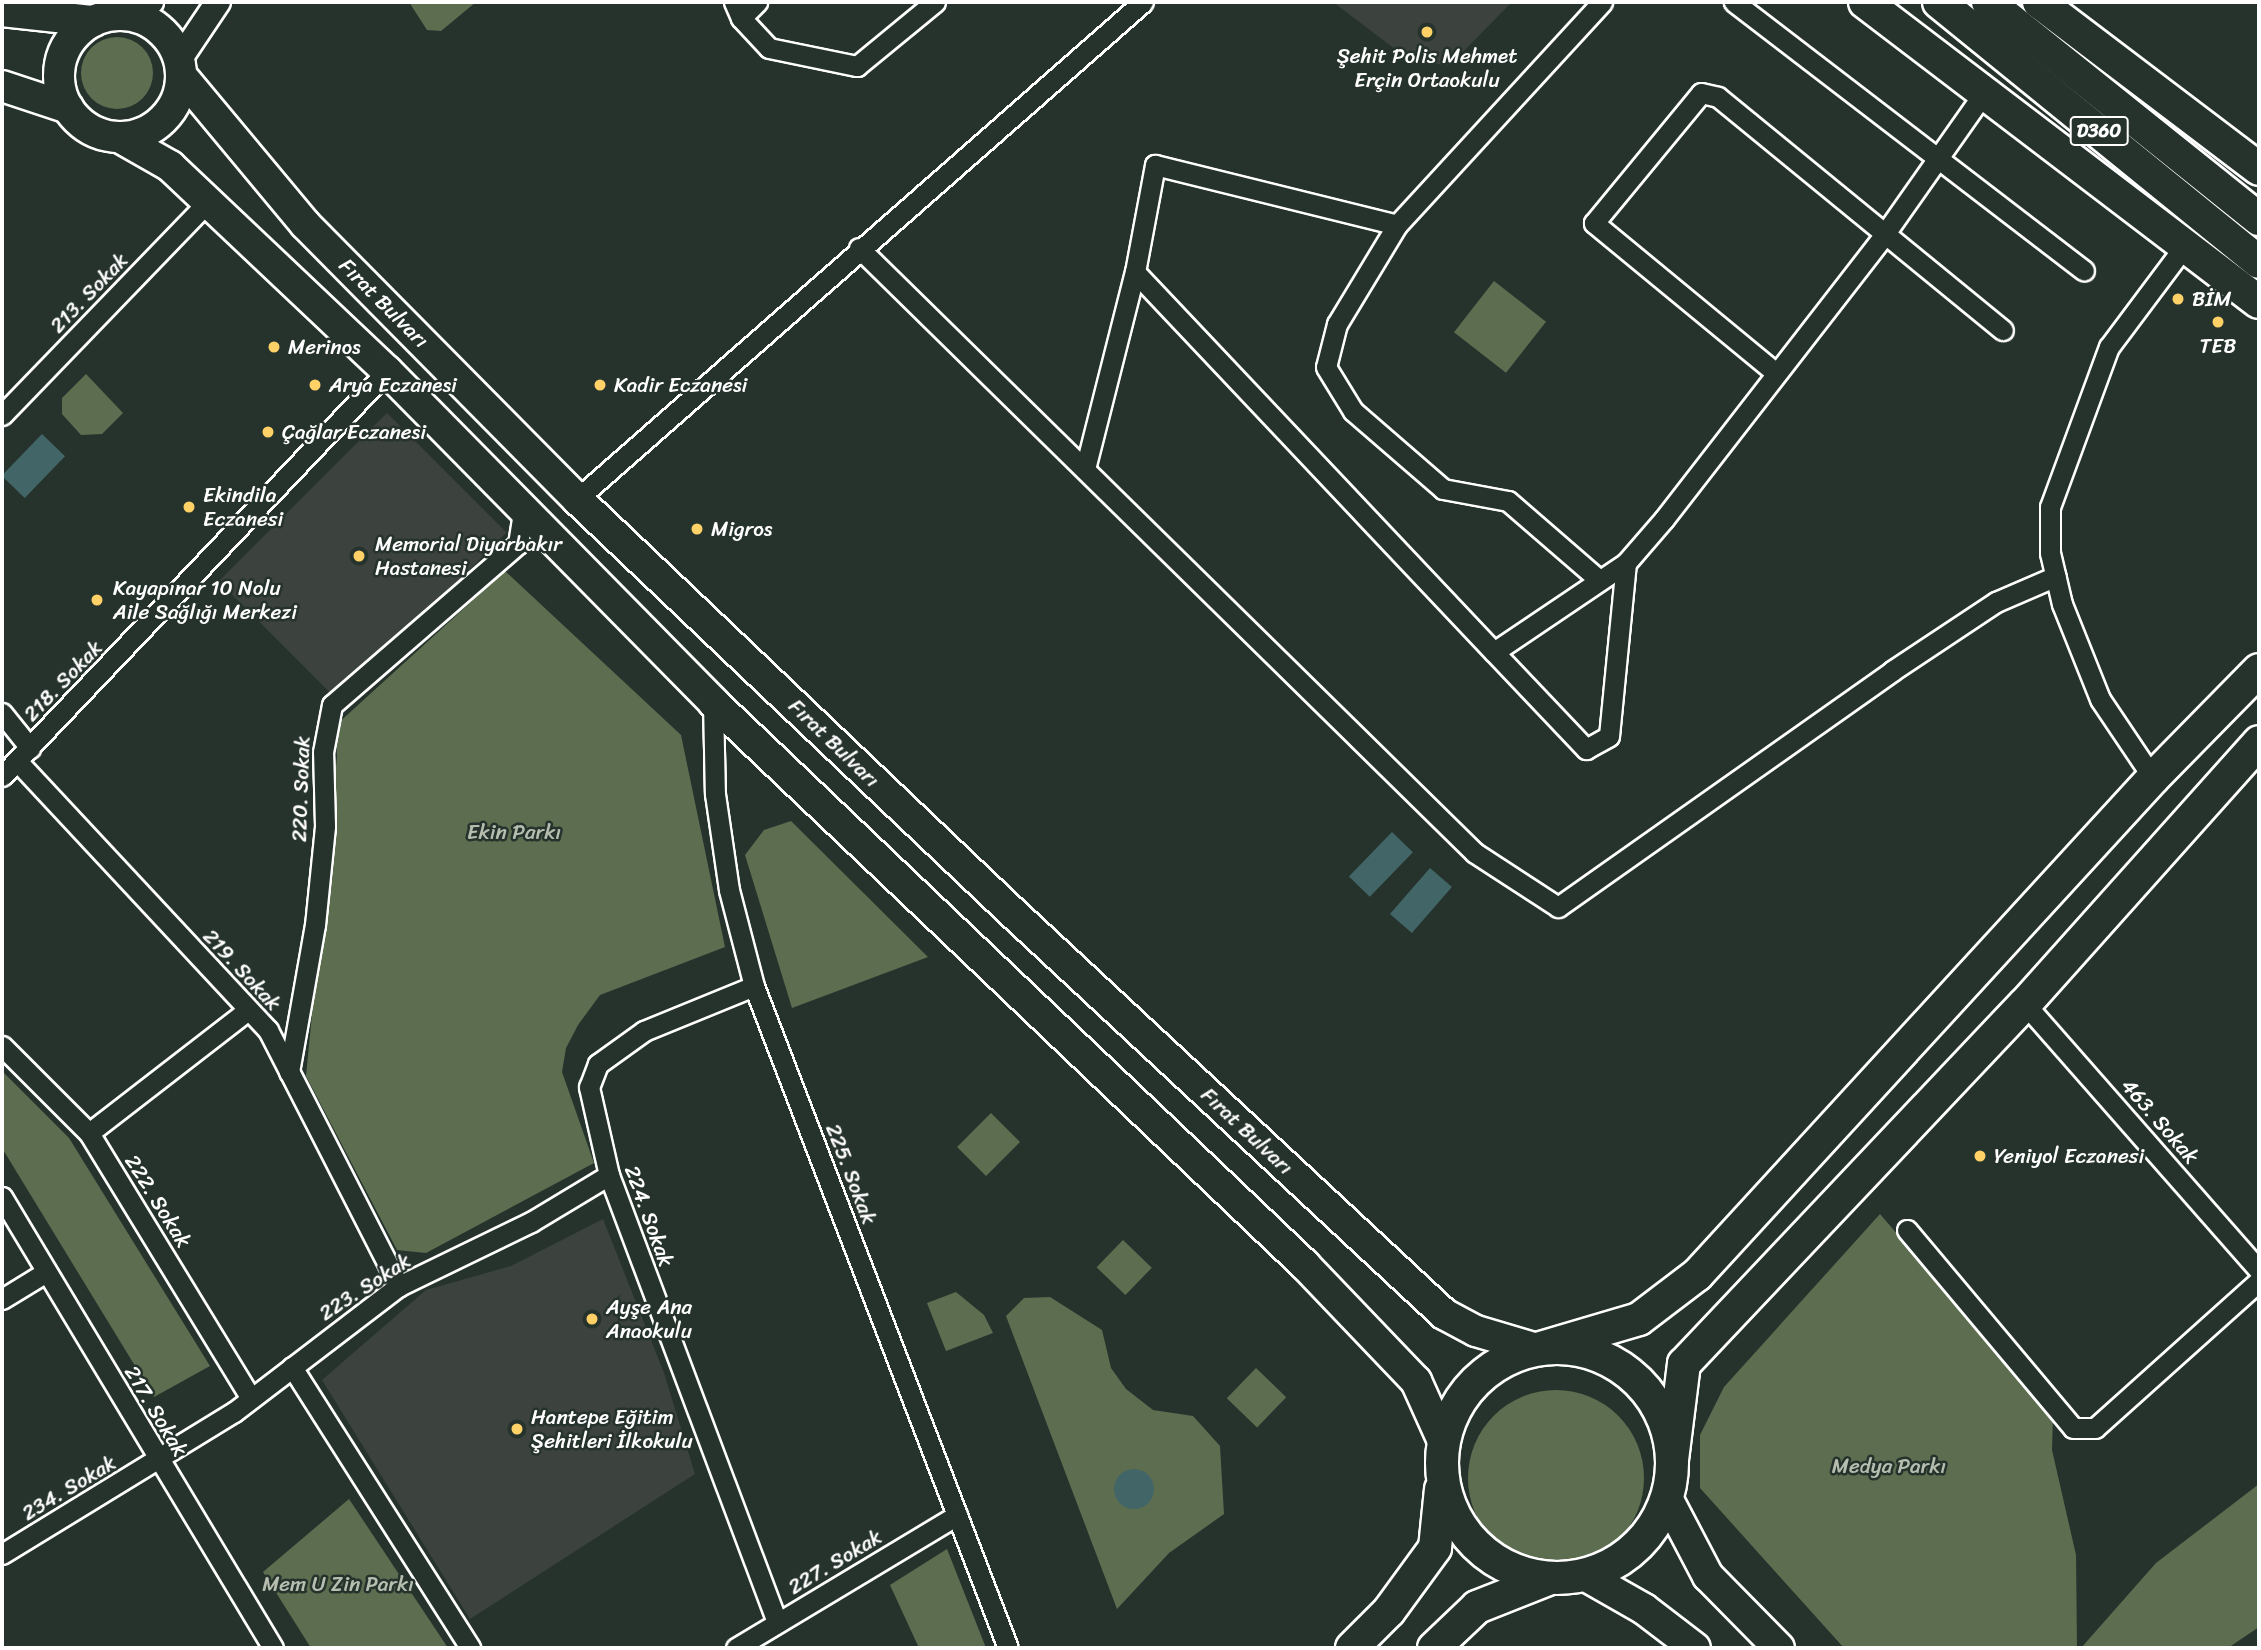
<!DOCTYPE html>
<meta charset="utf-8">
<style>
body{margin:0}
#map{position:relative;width:2261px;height:1650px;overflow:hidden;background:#26332d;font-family:Sriracha,sans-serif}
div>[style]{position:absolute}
.built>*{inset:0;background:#3c423e;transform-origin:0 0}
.green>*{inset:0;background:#5d6e50;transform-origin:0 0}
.round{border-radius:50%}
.water>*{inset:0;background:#426667;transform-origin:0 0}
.roads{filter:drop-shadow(2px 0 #fff) drop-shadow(-2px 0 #fff) drop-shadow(0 2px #fff) drop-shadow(0 -2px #fff)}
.minor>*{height:19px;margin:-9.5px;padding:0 9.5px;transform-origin:9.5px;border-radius:9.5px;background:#26332d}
.tertiary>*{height:24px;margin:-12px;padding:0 12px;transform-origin:12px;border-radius:12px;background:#26332d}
.primary>*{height:30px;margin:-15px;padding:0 15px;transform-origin:15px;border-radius:15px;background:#26332d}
.primary>.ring{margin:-15px;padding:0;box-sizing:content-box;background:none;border:30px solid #26332d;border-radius:50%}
.trunk>*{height:32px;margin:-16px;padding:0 16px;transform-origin:16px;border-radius:16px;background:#26332d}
.trunk>.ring{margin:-16px;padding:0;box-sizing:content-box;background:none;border:32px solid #26332d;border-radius:50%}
.dots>*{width:19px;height:19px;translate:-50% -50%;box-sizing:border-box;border:4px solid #26332d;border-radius:50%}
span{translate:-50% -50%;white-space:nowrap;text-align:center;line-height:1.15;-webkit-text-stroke:5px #26332d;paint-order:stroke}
.shield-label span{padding:2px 5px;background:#26332d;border:2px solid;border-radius:5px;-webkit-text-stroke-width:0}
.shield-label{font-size:19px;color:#fff;font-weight:700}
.poi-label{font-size:21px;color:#fff}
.left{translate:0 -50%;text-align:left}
.street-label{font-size:21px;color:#fff}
.park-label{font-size:21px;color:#b6beb0}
.frame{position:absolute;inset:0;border:4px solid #fff;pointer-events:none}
</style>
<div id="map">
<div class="built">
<i style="clip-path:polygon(1333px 2px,1512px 2px,1450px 65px,1412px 62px)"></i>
<i style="left:387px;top:413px;width:169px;height:238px;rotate:45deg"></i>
<i style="clip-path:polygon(603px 1219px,664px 1373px,695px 1474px,470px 1619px,322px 1380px,426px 1290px,511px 1266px)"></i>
</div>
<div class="green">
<i style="clip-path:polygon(409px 2px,476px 2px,441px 31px,427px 30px)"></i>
<i class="round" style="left:81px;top:37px;width:72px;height:72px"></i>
<i style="left:1494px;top:281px;width:66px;height:65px;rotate:38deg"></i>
<i style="clip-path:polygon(86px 374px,123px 413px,102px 434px,81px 435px,62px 414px,62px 398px)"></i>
<i style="clip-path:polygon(505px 571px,681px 735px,725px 947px,600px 995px,578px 1025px,566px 1048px,562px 1072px,594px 1163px,426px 1253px,397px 1250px,306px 1076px,337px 757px,335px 726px)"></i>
<i style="clip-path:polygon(791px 821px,928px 957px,792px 1008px,745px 855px,764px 830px)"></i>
<i style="clip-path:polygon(2px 1071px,69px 1138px,210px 1366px,154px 1397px,2px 1148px)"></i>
<i style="left:991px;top:1113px;width:41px;height:48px;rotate:45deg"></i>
<i style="clip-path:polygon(1880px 1214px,2053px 1416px,2052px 1450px,2076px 1555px,2077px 1648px,1844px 1648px,1700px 1488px,1700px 1435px,1724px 1387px)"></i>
<i style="left:1123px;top:1240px;width:40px;height:38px;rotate:44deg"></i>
<i style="clip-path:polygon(956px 1292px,984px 1315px,993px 1333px,946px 1351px,927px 1303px)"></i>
<i style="clip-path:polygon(1050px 1297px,1102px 1330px,1111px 1368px,1126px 1389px,1153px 1410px,1193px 1416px,1220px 1446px,1224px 1514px,1169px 1553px,1117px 1609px,1006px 1316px,1024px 1298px)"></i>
<i style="left:1256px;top:1368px;width:42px;height:42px;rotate:44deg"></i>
<i class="round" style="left:1468px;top:1390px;width:176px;height:176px"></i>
<i style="clip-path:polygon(2259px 1484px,2259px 1627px,2228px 1648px,2081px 1648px,2156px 1563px)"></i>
<i style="clip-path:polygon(349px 1499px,448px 1648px,311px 1648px,263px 1572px)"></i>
<i style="clip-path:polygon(947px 1549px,986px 1648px,919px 1648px,890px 1585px)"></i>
</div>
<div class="water">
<i style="left:42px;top:434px;width:32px;height:58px;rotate:44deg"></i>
<i style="left:1392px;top:832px;width:29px;height:62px;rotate:44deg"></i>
<i style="left:1430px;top:868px;width:29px;height:61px;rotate:41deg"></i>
<i class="round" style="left:1114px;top:1469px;width:40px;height:40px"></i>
</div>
<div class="roads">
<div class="minor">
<i style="left:734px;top:2px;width:17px;rotate:66deg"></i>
<i style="left:741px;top:18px;width:41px;rotate:47deg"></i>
<i style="left:769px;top:48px;width:90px;rotate:11.6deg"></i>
<i style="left:857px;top:66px;width:101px;rotate:-39.4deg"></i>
<i style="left:1734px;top:2px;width:441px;rotate:37.5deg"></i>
<i style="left:741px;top:18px;width:23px;rotate:-45deg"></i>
<i style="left:1397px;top:225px;width:116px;rotate:121.2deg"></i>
<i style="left:1337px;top:324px;width:44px;rotate:104.3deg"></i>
<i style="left:1326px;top:367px;width:52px;rotate:58.5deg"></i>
<i style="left:1353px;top:411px;width:119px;rotate:40.9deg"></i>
<i style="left:1443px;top:489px;width:66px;rotate:10.5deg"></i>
<i style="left:1508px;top:501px;width:119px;rotate:40.9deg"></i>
<i style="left:859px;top:248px;width:863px;rotate:44.48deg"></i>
<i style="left:1475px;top:853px;width:99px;rotate:33deg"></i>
<i style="left:1558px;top:907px;width:409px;rotate:-35.2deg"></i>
<i style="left:1892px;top:671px;width:125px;rotate:-33.6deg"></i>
<i style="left:1996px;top:602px;width:65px;rotate:-23.4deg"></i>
<i style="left:1135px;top:272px;width:523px;rotate:46.63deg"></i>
<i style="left:1494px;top:652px;width:159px;rotate:-34deg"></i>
<i style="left:1626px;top:563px;width:58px;rotate:-49.2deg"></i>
<i style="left:1664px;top:519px;width:359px;rotate:-52.2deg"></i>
<i style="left:1884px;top:235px;width:172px;rotate:-54.9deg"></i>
<i style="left:1776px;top:373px;width:236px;rotate:-140.5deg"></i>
<i style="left:1594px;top:223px;width:168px;rotate:-50.5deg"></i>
<i style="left:1701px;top:93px;width:17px;rotate:13deg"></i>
<i style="left:1718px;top:97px;width:368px;rotate:39.3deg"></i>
<i style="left:2px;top:415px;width:296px;rotate:-46deg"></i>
<i style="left:1085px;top:469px;width:203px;rotate:-75.8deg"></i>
<i style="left:1135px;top:272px;width:109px;rotate:-79.4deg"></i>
<i style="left:1155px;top:165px;width:249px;rotate:13.9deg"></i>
<i style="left:1397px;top:225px;width:303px;rotate:-47.4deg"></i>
<i style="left:577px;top:499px;width:753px;rotate:-41.29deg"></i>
<i style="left:1494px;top:652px;width:134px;rotate:46.5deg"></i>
<i style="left:1586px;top:749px;width:26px;rotate:-29deg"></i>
<i style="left:1609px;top:736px;width:174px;rotate:-84.4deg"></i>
<i style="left:713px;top:702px;width:92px;rotate:88.8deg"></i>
<i style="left:715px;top:794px;width:97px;rotate:81.7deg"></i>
<i style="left:729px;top:890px;width:99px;rotate:75.4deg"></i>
<i style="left:754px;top:986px;width:709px;rotate:69.01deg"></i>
<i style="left:2px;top:713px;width:45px;rotate:51.3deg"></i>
<i style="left:17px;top:761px;width:368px;rotate:47deg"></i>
<i style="left:268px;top:1030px;width:288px;rotate:62.9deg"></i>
<i style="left:2px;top:776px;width:559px;rotate:-46.45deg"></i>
<i style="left:2153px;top:778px;width:95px;rotate:-123.9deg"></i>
<i style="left:2100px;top:699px;width:102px;rotate:-111.8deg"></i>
<i style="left:2062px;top:604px;width:52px;rotate:-103.2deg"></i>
<i style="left:2050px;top:553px;width:46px;rotate:-90deg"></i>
<i style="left:2050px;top:507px;width:171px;rotate:-69.8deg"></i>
<i style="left:2109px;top:347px;width:124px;rotate:-53.2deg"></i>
<i style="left:754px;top:986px;width:119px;rotate:157.8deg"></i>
<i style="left:644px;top:1031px;width:57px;rotate:144.3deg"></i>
<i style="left:598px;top:1064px;width:25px;rotate:111deg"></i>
<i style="left:589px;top:1087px;width:90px;rotate:77.2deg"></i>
<i style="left:609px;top:1175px;width:478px;rotate:69.4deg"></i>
<i style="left:2025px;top:1004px;width:354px;rotate:48.7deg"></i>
<i style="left:2px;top:1046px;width:123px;rotate:45deg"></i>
<i style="left:89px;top:1133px;width:311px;rotate:58.6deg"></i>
<i style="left:289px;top:1072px;width:149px;rotate:-80deg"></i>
<i style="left:315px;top:925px;width:100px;rotate:-84.2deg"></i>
<i style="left:325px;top:826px;width:74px;rotate:-91.5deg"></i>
<i style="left:323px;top:752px;width:48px;rotate:-79.2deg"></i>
<i style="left:332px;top:705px;width:246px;rotate:-40.9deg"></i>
<i style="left:518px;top:544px;width:37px;rotate:-81deg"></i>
<i style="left:89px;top:1133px;width:201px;rotate:-37.7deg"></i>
<i style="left:2px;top:1197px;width:526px;rotate:59deg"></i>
<i style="left:1907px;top:1230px;width:258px;rotate:50deg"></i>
<i style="left:2073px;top:1428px;width:22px"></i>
<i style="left:2095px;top:1428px;width:220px;rotate:-41.9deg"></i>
<i style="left:2px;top:1299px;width:52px;rotate:-31.5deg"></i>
<i style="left:292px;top:1367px;width:333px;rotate:57.6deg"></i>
<i style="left:2px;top:1554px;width:272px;rotate:-31.5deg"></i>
<i style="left:234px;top:1412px;width:208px;rotate:-37.4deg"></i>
<i style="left:399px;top:1286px;width:147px;rotate:-25.9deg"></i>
<i style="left:531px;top:1222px;width:91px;rotate:-31.1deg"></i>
<i style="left:736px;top:1648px;width:258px;rotate:-31deg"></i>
</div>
<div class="tertiary">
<i style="left:133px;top:16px;width:23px;rotate:-38deg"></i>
<i style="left:179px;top:60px;width:70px;rotate:-56.1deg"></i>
</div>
<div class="primary">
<i style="left:2px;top:11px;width:92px;rotate:6.3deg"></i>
<i class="ring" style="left:59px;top:15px;width:92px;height:92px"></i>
<i style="left:181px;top:75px;width:194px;rotate:50.2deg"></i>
<i style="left:305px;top:224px;width:387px;rotate:45.3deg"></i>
<i style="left:577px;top:499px;width:601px;rotate:43.52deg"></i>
<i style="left:1013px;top:913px;width:589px;rotate:42.93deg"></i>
<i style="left:1444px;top:1314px;width:36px;rotate:28deg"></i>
<i style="left:1476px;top:1331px;width:64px;rotate:16.4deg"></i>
<i style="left:2px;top:86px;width:70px;rotate:18.4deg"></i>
<i style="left:119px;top:137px;width:59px;rotate:29.6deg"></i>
<i style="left:170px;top:166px;width:299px;rotate:43.4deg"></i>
<i style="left:387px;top:371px;width:465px;rotate:45.4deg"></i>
<i style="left:713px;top:702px;width:817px;rotate:43.56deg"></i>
<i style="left:1305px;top:1265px;width:161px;rotate:46.3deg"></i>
<i style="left:1416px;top:1381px;width:66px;rotate:65.8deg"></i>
<i style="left:1667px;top:1498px;width:88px;rotate:62.3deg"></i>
<i style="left:1708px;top:1576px;width:101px;rotate:45.4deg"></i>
<i style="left:1586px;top:1576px;width:67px;rotate:29.6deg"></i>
<i style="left:1644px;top:1609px;width:64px;rotate:37.4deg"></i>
</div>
<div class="trunk">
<i style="left:1865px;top:2px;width:495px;rotate:37.3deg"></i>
<i style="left:1939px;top:2px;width:412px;rotate:39.1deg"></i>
<i style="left:1988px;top:2px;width:347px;rotate:38.7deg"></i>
<i style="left:2039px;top:2px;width:276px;rotate:37.2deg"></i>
<i class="ring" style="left:1442px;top:1348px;width:198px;height:198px"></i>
<i style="left:1537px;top:1349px;width:106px;rotate:-16.4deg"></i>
<i style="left:1639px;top:1319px;width:73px;rotate:-37.2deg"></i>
<i style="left:1697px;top:1275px;width:674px;rotate:-47.46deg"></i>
<i style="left:2153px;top:778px;width:151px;rotate:-45.5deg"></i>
<i style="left:1672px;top:1460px;width:97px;rotate:-82.9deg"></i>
<i style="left:1684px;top:1364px;width:496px;rotate:-46.6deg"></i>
<i style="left:2025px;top:1004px;width:351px;rotate:-48.2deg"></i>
<i style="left:1352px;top:1648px;width:52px;rotate:-45deg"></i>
<i style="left:1389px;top:1611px;width:78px;rotate:-53.9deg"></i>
<i style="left:1435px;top:1548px;width:59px;rotate:-84.2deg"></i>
<i style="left:1434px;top:1648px;width:59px;rotate:-43.6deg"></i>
<i style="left:1477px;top:1607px;width:76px;rotate:-21.5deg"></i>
</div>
</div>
<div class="dots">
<i style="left:1427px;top:32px;background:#ffd166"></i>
<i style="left:2178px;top:299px;background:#ffd166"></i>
<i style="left:2218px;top:322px;background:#ffd166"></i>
<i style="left:274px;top:347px;background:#ffd166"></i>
<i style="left:315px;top:385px;background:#ffd166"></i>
<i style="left:600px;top:385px;background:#ffd166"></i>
<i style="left:268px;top:432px;background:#ffd166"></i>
<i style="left:189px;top:507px;background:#ffd166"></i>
<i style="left:697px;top:529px;background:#ffd166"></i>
<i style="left:359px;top:556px;background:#ffd166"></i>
<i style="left:97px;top:600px;background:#ffd166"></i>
<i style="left:1980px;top:1156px;background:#ffd166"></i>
<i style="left:592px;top:1319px;background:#ffd166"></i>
<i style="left:517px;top:1429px;background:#ffd166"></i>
</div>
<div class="shield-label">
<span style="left:2099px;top:131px">D360</span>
</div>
<div class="poi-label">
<span style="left:1427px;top:68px">Şehit Polis Mehmet<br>Erçin Ortaokulu</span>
<span class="left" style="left:2192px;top:299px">BİM</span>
<span style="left:2218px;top:346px">TEB</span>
<span class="left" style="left:288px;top:347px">Merinos</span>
<span class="left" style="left:329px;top:385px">Arya Eczanesi</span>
<span class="left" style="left:614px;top:385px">Kadir Eczanesi</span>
<span class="left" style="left:282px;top:432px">Çağlar Eczanesi</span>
<span class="left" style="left:203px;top:507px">Ekindila<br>Eczanesi</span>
<span class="left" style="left:711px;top:529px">Migros</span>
<span class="left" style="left:375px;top:556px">Memorial Diyarbakır<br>Hastanesi</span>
<span class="left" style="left:113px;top:600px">Kayapınar 10 Nolu<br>Aile Sağlığı Merkezi</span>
<span class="left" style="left:1994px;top:1156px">Yeniyol Eczanesi</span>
<span class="left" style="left:606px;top:1319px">Ayşe Ana<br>Anaokulu</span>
<span class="left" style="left:531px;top:1429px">Hantepe Eğitim<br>Şehitleri İlkokulu</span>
</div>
<div class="street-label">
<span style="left:89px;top:293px;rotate:-46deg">213. Sokak</span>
<span style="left:384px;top:303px;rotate:45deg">Fırat Bulvarı</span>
<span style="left:63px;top:681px;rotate:-46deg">218. Sokak</span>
<span style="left:834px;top:743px;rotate:44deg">Fırat Bulvarı</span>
<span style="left:301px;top:789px;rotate:-88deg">220. Sokak</span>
<span style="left:242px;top:970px;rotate:47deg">219. Sokak</span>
<span style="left:2160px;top:1121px;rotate:49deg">463. Sokak</span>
<span style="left:1247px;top:1131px;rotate:43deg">Fırat Bulvarı</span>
<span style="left:851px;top:1174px;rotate:69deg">225. Sokak</span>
<span style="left:158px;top:1201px;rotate:58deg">222. Sokak</span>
<span style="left:649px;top:1216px;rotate:70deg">224. Sokak</span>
<span style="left:365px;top:1287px;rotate:-33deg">223. Sokak</span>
<span style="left:156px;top:1411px;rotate:59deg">217. Sokak</span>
<span style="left:69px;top:1488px;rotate:-31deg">234. Sokak</span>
<span style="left:835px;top:1562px;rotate:-31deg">227. Sokak</span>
</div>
<div class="park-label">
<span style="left:514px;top:832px">Ekin Parkı</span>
<span style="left:1889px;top:1466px">Medya Parkı</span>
<span style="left:338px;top:1584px">Mem U Zin Parkı</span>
</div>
<div class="frame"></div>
</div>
